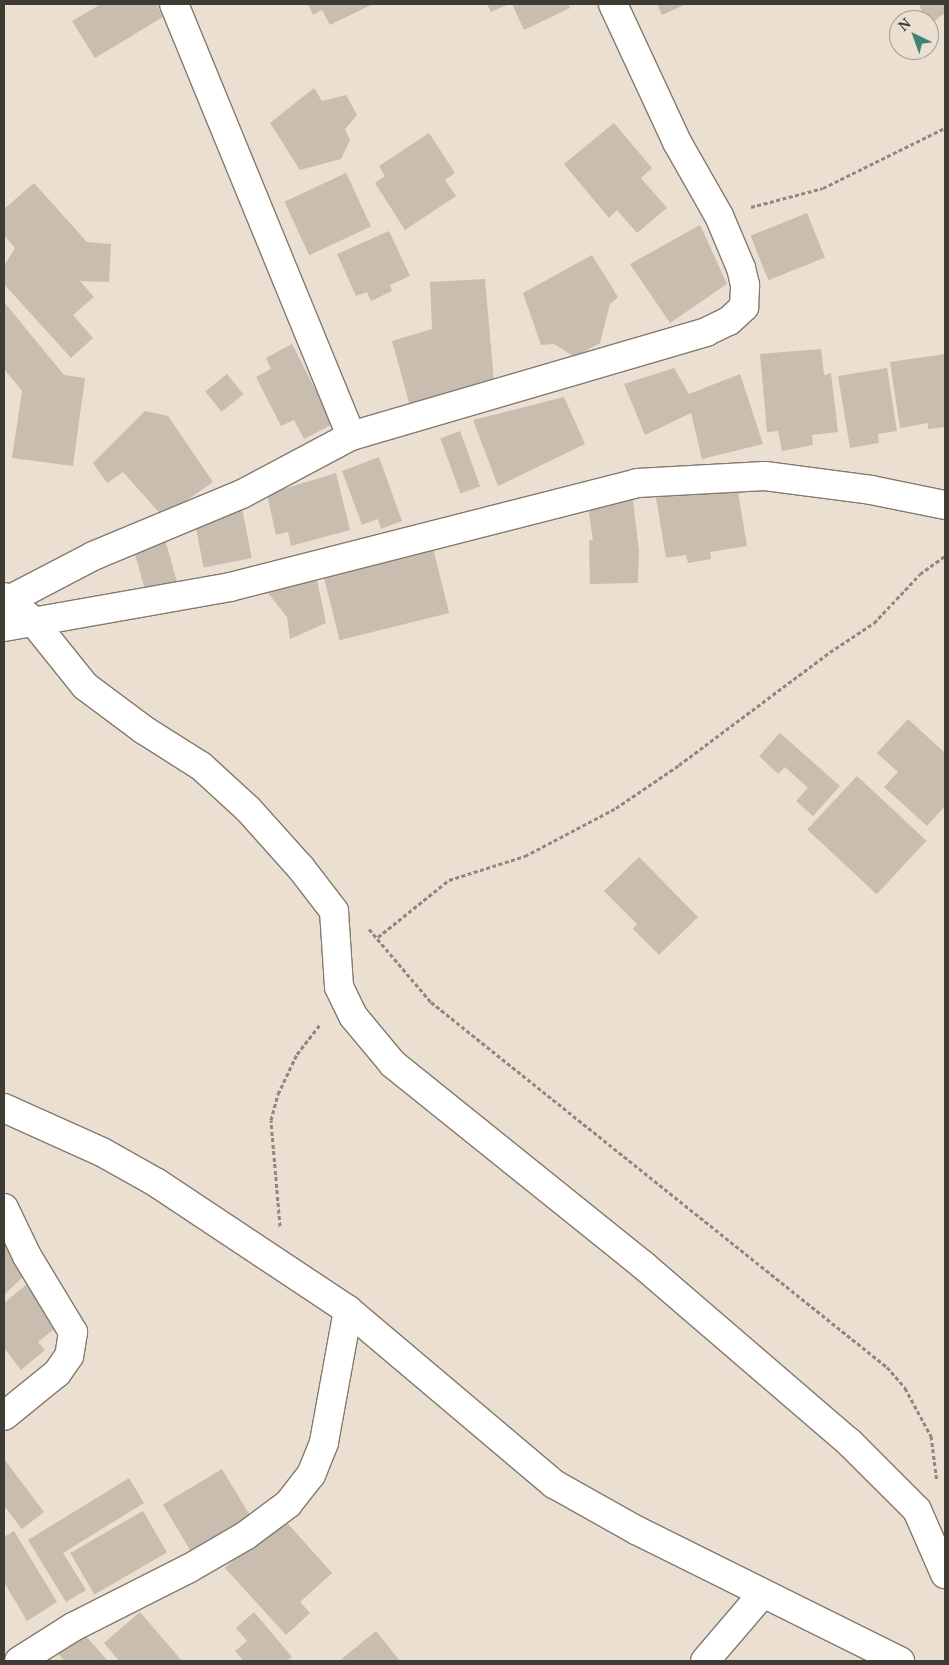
<!DOCTYPE html>
<style>
body{margin:0}
#map{position:relative;width:949px;height:1665px;overflow:hidden;background:#eadfd1;font-family:"Noto Serif",serif}
div>[style]{position:absolute}
.building>*{inset:0;background:#c8bdaf;transform-origin:0 0}
.path>*{height:3px;margin-top:-1.5px;transform-origin:0;background:repeating-linear-gradient(90deg,#8f887e 0 4px,transparent 0 6.5px)}
.roads{filter:drop-shadow(1px 0 #847a6d) drop-shadow(-1px 0 #847a6d) drop-shadow(0 1px #847a6d) drop-shadow(0 -1px #847a6d)}
.minor>*{height:28px;margin:-14px;padding:0 14px;transform-origin:14px;border-radius:14px;background:#fff}
span{translate:-50% -50%;white-space:nowrap;text-align:center;line-height:1.15;-webkit-text-stroke:4px #eadfd1;paint-order:stroke}
.frame{position:absolute;inset:0;border:5px solid #3e3a34;pointer-events:none}
.north{position:absolute;left:889px;top:10px;width:50px;height:50px;box-sizing:border-box;background:#eadfd1;border:1px solid #a59d92;border-radius:50%;rotate:318deg;font-size:14px;font-weight:700;line-height:20px;text-align:center;color:#3e3a34}
.north::after{content:'';display:block;margin:auto;width:18px;height:22px;background:#428373;clip-path:polygon(50% 0,100% 100%,50% 72%,0 100%)}
</style>
<div id="map">
<div class="building">
<i style="clip-path:polygon(101px 4px,156px 4px,163px 17px,95px 58px,72px 21px)"></i>
<i style="clip-path:polygon(308px 4px,373px 4px,330px 25px,322px 10px,313px 15px)"></i>
<i style="clip-path:polygon(487px 4px,509px 4px,491px 12px)"></i>
<i style="clip-path:polygon(512px 4px,568px 4px,570px 8px,524px 30px)"></i>
<i style="clip-path:polygon(657px 4px,686px 4px,662px 15px)"></i>
<i style="clip-path:polygon(919px 4px,945px 4px,945px 17px,943px 14px,929px 26px,929px 20px,925px 20px)"></i>
<i style="clip-path:polygon(314px 88px,322px 101px,346px 95px,357px 115px,345px 129px,350px 140px,341px 159px,300px 170px,270px 123px)"></i>
<i style="clip-path:polygon(614px 123px,652px 168px,641px 178px,667px 208px,637px 233px,617px 210px,609px 218px,564px 164px)"></i>
<i style="clip-path:polygon(429px 133px,455px 173px,445px 180px,456px 196px,405px 230px,375px 183px,385px 176px,379px 166px)"></i>
<i style="left:346px;top:173px;width:59px;height:68px;rotate:65deg"></i>
<i style="clip-path:polygon(34px 183px,87px 242px,111px 244px,109px 282px,80px 281px,94px 297px,73px 315px,93px 338px,71px 358px,4px 284px,4px 266px,15px 248px,4px 235px,4px 209px)"></i>
<i style="left:807px;top:213px;width:48px;height:61px;rotate:68deg"></i>
<i style="clip-path:polygon(700px 225px,727px 284px,670px 323px,630px 264px)"></i>
<i style="clip-path:polygon(389px 231px,410px 276px,390px 285px,392px 291px,371px 301px,367px 292px,356px 296px,337px 254px)"></i>
<i style="clip-path:polygon(592px 255px,618px 297px,610px 304px,600px 343px,575px 357px,554px 344px,541px 345px,523px 293px)"></i>
<i style="clip-path:polygon(485px 279px,494px 382px,410px 406px,392px 341px,432px 329px,430px 282px)"></i>
<i style="clip-path:polygon(4px 302px,64px 375px,85px 378px,73px 466px,12px 458px,22px 391px,4px 369px)"></i>
<i style="clip-path:polygon(292px 344px,333px 424px,304px 439px,294px 420px,281px 426px,256px 377px,271px 369px,266px 358px)"></i>
<i style="clip-path:polygon(821px 349px,824px 375px,831px 373px,838px 432px,812px 435px,813px 445px,782px 451px,778px 431px,767px 432px,760px 354px)"></i>
<i style="clip-path:polygon(945px 354px,945px 427px,928px 429px,928px 423px,900px 428px,890px 362px)"></i>
<i style="clip-path:polygon(674px 368px,689px 394px,740px 374px,763px 444px,702px 459px,691px 413px,645px 435px,624px 384px)"></i>
<i style="clip-path:polygon(887px 368px,897px 431px,878px 434px,879px 443px,850px 448px,838px 376px)"></i>
<i style="left:227px;top:374px;width:26px;height:28px;rotate:51deg"></i>
<i style="clip-path:polygon(564px 397px,585px 444px,498px 486px,473px 420px)"></i>
<i style="clip-path:polygon(145px 411px,168px 416px,213px 482px,163px 517px,123px 472px,107px 483px,93px 463px)"></i>
<i style="left:460px;top:431px;width:59px;height:21px;rotate:70deg"></i>
<i style="clip-path:polygon(379px 457px,402px 521px,381px 529px,378px 519px,362px 525px,342px 471px)"></i>
<i style="clip-path:polygon(336px 473px,350px 530px,291px 546px,288px 532px,276px 535px,267px 494px)"></i>
<i style="clip-path:polygon(737px 486px,747px 546px,710px 552px,711px 559px,688px 563px,686px 555px,666px 558px,655px 492px)"></i>
<i style="clip-path:polygon(633px 500px,639px 552px,638px 583px,590px 584px,589px 540px,593px 541px,588px 506px)"></i>
<i style="left:242px;top:508px;width:51px;height:49px;rotate:79deg"></i>
<i style="left:164px;top:536px;width:48px;height:33px;rotate:74deg"></i>
<i style="left:432px;top:544px;width:71px;height:113px;rotate:76deg"></i>
<i style="clip-path:polygon(317px 580px,326px 623px,290px 639px,287px 617px,264px 588px)"></i>
<i style="clip-path:polygon(908px 719px,945px 753px,945px 806px,927px 826px,884px 787px,898px 772px,877px 753px)"></i>
<i style="clip-path:polygon(780px 733px,840px 786px,813px 816px,796px 801px,808px 788px,785px 767px,778px 774px,759px 756px)"></i>
<i style="left:857px;top:776px;width:95px;height:73px;rotate:43deg"></i>
<i style="clip-path:polygon(639px 857px,698px 917px,659px 955px,633px 929px,637px 924px,604px 891px)"></i>
<i style="clip-path:polygon(4px 1241px,31px 1269px,4px 1295px)"></i>
<i style="clip-path:polygon(32px 1280px,64px 1321px,38px 1342px,45px 1350px,21px 1370px,4px 1348px,4px 1303px)"></i>
<i style="clip-path:polygon(4px 1459px,44px 1512px,22px 1529px,4px 1506px)"></i>
<i style="left:222px;top:1469px;width:55px;height:69px;rotate:59deg"></i>
<i style="clip-path:polygon(129px 1478px,144px 1503px,63px 1553px,86px 1590px,66px 1602px,28px 1540px)"></i>
<i style="left:143px;top:1511px;width:48px;height:84px;rotate:60deg"></i>
<i style="clip-path:polygon(282px 1517px,332px 1573px,300px 1602px,310px 1613px,286px 1635px,225px 1568px)"></i>
<i style="clip-path:polygon(14px 1531px,57px 1602px,27px 1621px,4px 1582px,4px 1537px)"></i>
<i style="clip-path:polygon(140px 1612px,182px 1661px,119px 1661px,104px 1643px)"></i>
<i style="clip-path:polygon(254px 1612px,292px 1657px,287px 1661px,240px 1661px,242px 1659px,235px 1651px,247px 1641px,236px 1628px)"></i>
<i style="clip-path:polygon(376px 1631px,400px 1661px,339px 1661px)"></i>
<i style="clip-path:polygon(83px 1633px,108px 1661px,65px 1661px,58px 1654px)"></i>
</div>
<div class="path">
<i style="left:751px;top:207px;width:74px;rotate:-14.8deg"></i>
<i style="left:823px;top:188px;width:136px;rotate:-26.2deg"></i>
<i style="left:369px;top:929px;width:96px;rotate:49.7deg"></i>
<i style="left:431px;top:1002px;width:584px;rotate:38.68deg"></i>
<i style="left:887px;top:1367px;width:28px;rotate:49deg"></i>
<i style="left:905px;top:1388px;width:55px;rotate:61.6deg"></i>
<i style="left:931px;top:1436px;width:46px;rotate:82.6deg"></i>
<i style="left:378px;top:937px;width:91px;rotate:-38.8deg"></i>
<i style="left:449px;top:880px;width:80px;rotate:-17.5deg"></i>
<i style="left:525px;top:856px;width:103px;rotate:-27.8deg"></i>
<i style="left:616px;top:808px;width:76px;rotate:-34.3deg"></i>
<i style="left:679px;top:765px;width:189px;rotate:-36.8deg"></i>
<i style="left:830px;top:652px;width:53px;rotate:-33.4deg"></i>
<i style="left:874px;top:623px;width:67px;rotate:-46.8deg"></i>
<i style="left:920px;top:574px;width:31px;rotate:-36deg"></i>
<i style="left:280px;top:1226px;width:106px;rotate:-94.9deg"></i>
<i style="left:271px;top:1120px;width:27px;rotate:-75deg"></i>
<i style="left:278px;top:1094px;width:44px;rotate:-64.6deg"></i>
<i style="left:297px;top:1054px;width:39px;rotate:-52deg"></i>
</div>
<div class="roads">
<div class="minor">
<i style="left:174px;top:4px;width:467px;rotate:67.7deg"></i>
<i style="left:4px;top:597px;width:36px;rotate:39deg"></i>
<i style="left:32px;top:620px;width:85px;rotate:51.2deg"></i>
<i style="left:85px;top:686px;width:74px;rotate:36.7deg"></i>
<i style="left:144px;top:730px;width:67px;rotate:32.3deg"></i>
<i style="left:201px;top:766px;width:64px;rotate:42.5deg"></i>
<i style="left:248px;top:809px;width:79px;rotate:48.1deg"></i>
<i style="left:301px;top:868px;width:54px;rotate:52.5deg"></i>
<i style="left:334px;top:911px;width:76px;rotate:86.2deg"></i>
<i style="left:339px;top:987px;width:32px;rotate:64deg"></i>
<i style="left:353px;top:1016px;width:62px;rotate:50.2deg"></i>
<i style="left:393px;top:1064px;width:321px;rotate:38.8deg"></i>
<i style="left:643px;top:1265px;width:272px;rotate:40.7deg"></i>
<i style="left:849px;top:1442px;width:96px;rotate:45deg"></i>
<i style="left:917px;top:1510px;width:70px;rotate:66.4deg"></i>
<i style="left:7px;top:601px;width:97px;rotate:-27.6deg"></i>
<i style="left:93px;top:556px;width:161px;rotate:-22.6deg"></i>
<i style="left:242px;top:494px;width:123px;rotate:-28deg"></i>
<i style="left:351px;top:436px;width:370px;rotate:-16.3deg"></i>
<i style="left:706px;top:332px;width:25px;rotate:-26deg"></i>
<i style="left:729px;top:321px;width:21px;rotate:-43deg"></i>
<i style="left:744px;top:307px;width:22px;rotate:-87deg"></i>
<i style="left:745px;top:285px;width:17px;rotate:-103deg"></i>
<i style="left:741px;top:268px;width:56px;rotate:-112.9deg"></i>
<i style="left:719px;top:216px;width:85px;rotate:-119.6deg"></i>
<i style="left:677px;top:142px;width:152px;rotate:-114.9deg"></i>
<i style="left:4px;top:627px;width:230px;rotate:-10deg"></i>
<i style="left:230px;top:587px;width:420px;rotate:-14.3deg"></i>
<i style="left:637px;top:483px;width:128px;rotate:-3.1deg"></i>
<i style="left:765px;top:476px;width:107px;rotate:7.5deg"></i>
<i style="left:871px;top:490px;width:76px;rotate:11.5deg"></i>
<i style="left:4px;top:1108px;width:107px;rotate:24.2deg"></i>
<i style="left:102px;top:1152px;width:63px;rotate:29.4deg"></i>
<i style="left:157px;top:1183px;width:229px;rotate:33.6deg"></i>
<i style="left:348px;top:1310px;width:270px;rotate:40.2deg"></i>
<i style="left:554px;top:1484px;width:94px;rotate:29.3deg"></i>
<i style="left:636px;top:1530px;width:295px;rotate:26.4deg"></i>
<i style="left:4px;top:1208px;width:53px;rotate:64.4deg"></i>
<i style="left:27px;top:1256px;width:89px;rotate:58.8deg"></i>
<i style="left:73px;top:1332px;width:24px;rotate:99deg"></i>
<i style="left:69px;top:1356px;width:21px;rotate:125deg"></i>
<i style="left:57px;top:1373px;width:68px;rotate:140.9deg"></i>
<i style="left:19px;top:1661px;width:64px;rotate:-32.2deg"></i>
<i style="left:73px;top:1627px;width:129px;rotate:-26.8deg"></i>
<i style="left:188px;top:1569px;width:66px;rotate:-30.1deg"></i>
<i style="left:245px;top:1536px;width:54px;rotate:-36.7deg"></i>
<i style="left:288px;top:1504px;width:37px;rotate:-52deg"></i>
<i style="left:311px;top:1475px;width:35px;rotate:-68deg"></i>
<i style="left:324px;top:1442px;width:134px;rotate:-79.7deg"></i>
<i style="left:705px;top:1661px;width:89px;rotate:-49.5deg"></i>
</div>
</div>
<div class="frame"></div>
<div class="north">N</div>
</div>
